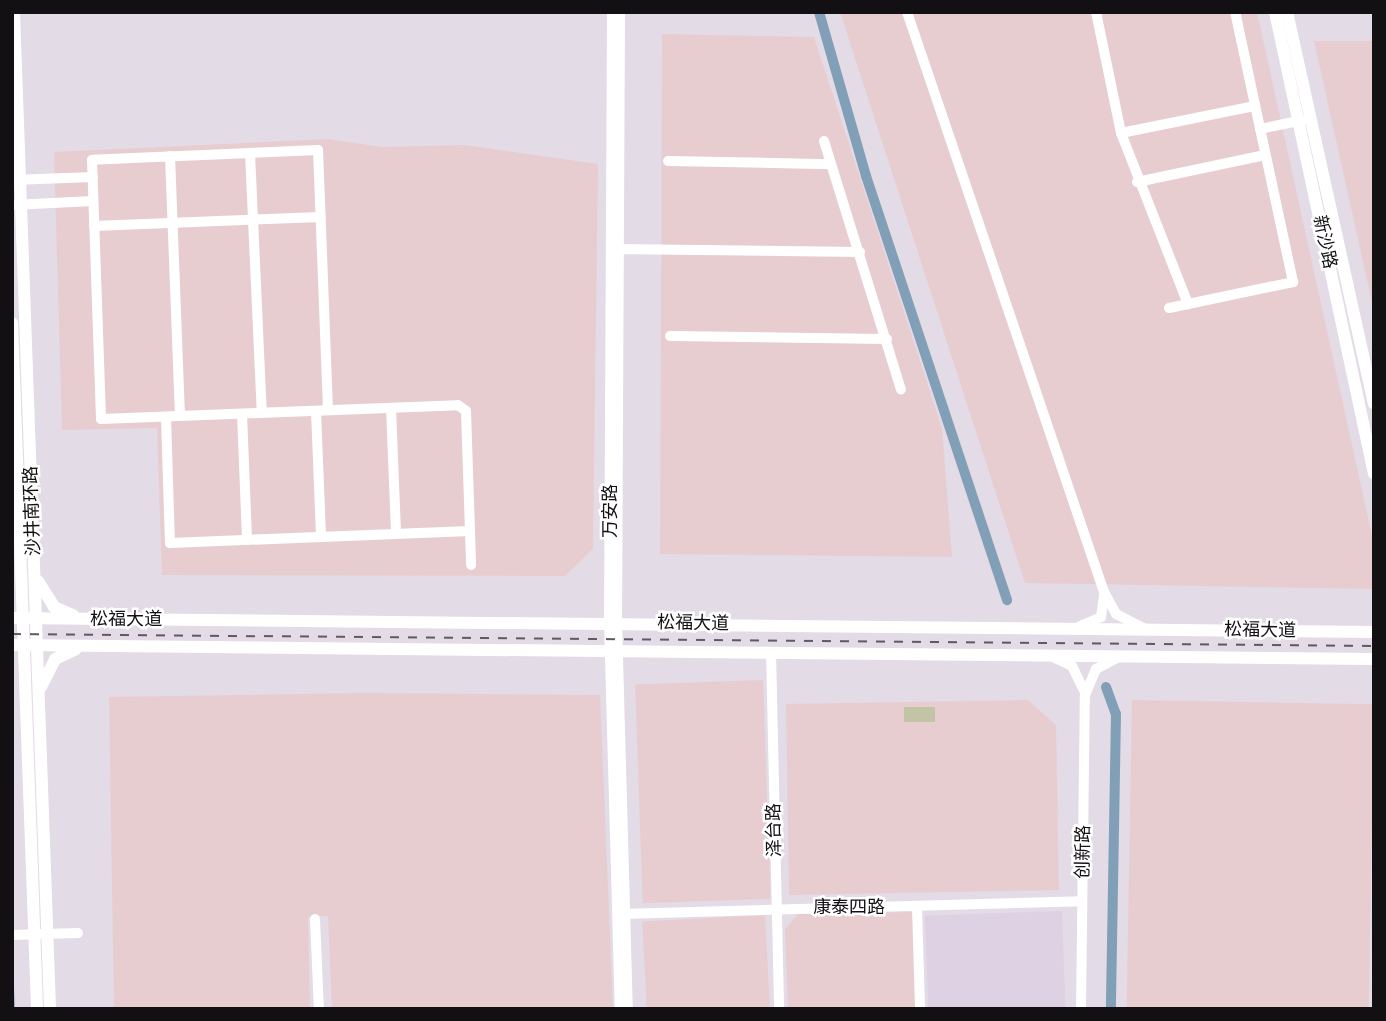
<!DOCTYPE html>
<meta charset="utf-8">
<style>
body{margin:0}
#map{position:relative;width:1386px;height:1021px;overflow:hidden;background:#e3dbe6;font-family:Quicksand,"Noto Sans SC",sans-serif}
div>[style]{position:absolute}
.built>*{inset:0;background:#ddd1e3;transform-origin:0 0}
.industrial>*{inset:0;background:#e7cdd0;transform-origin:0 0}
.green>*{inset:0;background:#c1c5a5;transform-origin:0 0}
.stream>*{height:2px;margin:-1px;padding:0 1px;transform-origin:1px;border-radius:1px;background:#81a0b7}
.river>*{height:10px;margin:-5px;padding:0 5px;transform-origin:5px;border-radius:5px;background:#81a0b7}
.minor>*{height:10px;margin:-5px;padding:0 5px;transform-origin:5px;border-radius:5px;background:#fff}
.major>*{height:12px;margin:-6px;padding:0 6px;transform-origin:6px;border-radius:6px;background:#fff}
.rail>*{height:2px;margin-top:-1px;transform-origin:0;background:repeating-linear-gradient(90deg,#5f5a61 0 9px,transparent 0 18px)}
span{translate:-50% -50%;white-space:nowrap;text-align:center;line-height:1.15;-webkit-text-stroke:5px #fff;paint-order:stroke}
.street-label{font-size:18px;color:#131014}
.frame{position:absolute;inset:0;border:14px solid #131014;pointer-events:none}
</style>
<div id="map">
<div class="built">
<i style="left:1062px;top:911px;width:98px;height:137px;rotate:88deg"></i>
</div>
<div class="industrial">
<i style="clip-path:polygon(840px 12px,1257px 12px,1374px 545px,1374px 589px,1025px 583px)"></i>
<i style="clip-path:polygon(662px 34px,814px 37px,942px 428px,952px 557px,660px 554px)"></i>
<i style="clip-path:polygon(1314px 41px,1374px 41px,1374px 311px)"></i>
<i style="clip-path:polygon(328px 139px,382px 147px,465px 145px,598px 164px,593px 549px,565px 576px,162px 575px,157px 428px,62px 430px,54px 152px)"></i>
<i style="left:763px;top:680px;width:219px;height:128px;rotate:88deg"></i>
<i style="clip-path:polygon(365px 693px,600px 695px,613px 1009px,332px 1009px,328px 916px,308px 917px,310px 1009px,114px 1009px,109px 697px)"></i>
<i style="clip-path:polygon(1028px 700px,1056px 725px,1059px 890px,789px 895px,786px 704px)"></i>
<i style="left:1132px;top:700px;width:242px;height:309px;rotate:1deg"></i>
<i style="clip-path:polygon(913px 912px,916px 1009px,788px 1009px,785px 929px,798px 914px)"></i>
<i style="left:765px;top:915px;width:94px;height:123px;rotate:87deg"></i>
</div>
<div class="green">
<i style="left:935px;top:707px;width:15px;height:31px;rotate:90deg"></i>
</div>
<div class="stream">
<i style="left:12px;top:964px;width:45px;rotate:87.5deg"></i>
</div>
<div class="river">
<i style="left:819px;top:12px;width:171px;rotate:74deg"></i>
<i style="left:866px;top:176px;width:447px;rotate:71.6deg"></i>
<i style="left:1106px;top:687px;width:29px;rotate:70deg"></i>
<i style="left:1116px;top:714px;width:295px;rotate:91deg"></i>
</div>
<div class="minor">
<i style="left:612px;top:12px;width:610px;rotate:90.28deg"></i>
<i style="left:609px;top:622px;width:387px;rotate:88.4deg"></i>
<i style="left:620px;top:12px;width:610px;rotate:90.28deg"></i>
<i style="left:617px;top:622px;width:387px;rotate:88.4deg"></i>
<i style="left:907px;top:12px;width:613px;rotate:71.24deg"></i>
<i style="left:1104px;top:592px;width:25px;rotate:61deg"></i>
<i style="left:1116px;top:614px;width:30px;rotate:27deg"></i>
<i style="left:1096px;top:12px;width:124px;rotate:78.3deg"></i>
<i style="left:1121px;top:133px;width:184px;rotate:68.6deg"></i>
<i style="left:1260px;top:129px;width:44px;rotate:-11.8deg"></i>
<i style="left:1121px;top:133px;width:137px;rotate:-11.4deg"></i>
<i style="left:824px;top:141px;width:260px;rotate:72.8deg"></i>
<i style="left:250px;top:153px;width:260px;rotate:87.4deg"></i>
<i style="left:170px;top:156px;width:260px;rotate:87.8deg"></i>
<i style="left:668px;top:161px;width:163px;rotate:1.1deg"></i>
<i style="left:12px;top:180px;width:81px;rotate:-2.1deg"></i>
<i style="left:1137px;top:182px;width:131px;rotate:-11.9deg"></i>
<i style="left:12px;top:205px;width:81px;rotate:-2.8deg"></i>
<i style="left:94px;top:226px;width:227px;rotate:-2.3deg"></i>
<i style="left:613px;top:249px;width:247px;rotate:0.7deg"></i>
<i style="left:1169px;top:308px;width:127px;rotate:-11.8deg"></i>
<i style="left:1293px;top:282px;width:276px;rotate:-102.1deg"></i>
<i style="left:670px;top:336px;width:217px;rotate:0.8deg"></i>
<i style="left:391px;top:408px;width:126px;rotate:87.7deg"></i>
<i style="left:328px;top:410px;width:260px;rotate:-92.2deg"></i>
<i style="left:318px;top:150px;width:226px;rotate:177.5deg"></i>
<i style="left:92px;top:160px;width:259px;rotate:88deg"></i>
<i style="left:101px;top:419px;width:357px;rotate:-2.2deg"></i>
<i style="left:458px;top:405px;width:10px;rotate:37deg"></i>
<i style="left:466px;top:411px;width:154px;rotate:88.1deg"></i>
<i style="left:316px;top:411px;width:126px;rotate:87.7deg"></i>
<i style="left:242px;top:414px;width:126px;rotate:87.7deg"></i>
<i style="left:166px;top:417px;width:126px;rotate:88.2deg"></i>
<i style="left:170px;top:543px;width:300px;rotate:-2.3deg"></i>
<i style="left:1080px;top:626px;width:23px;rotate:-23deg"></i>
<i style="left:1101px;top:617px;width:21px;rotate:-82deg"></i>
<i style="left:771px;top:652px;width:357px;rotate:88.7deg"></i>
<i style="left:1055px;top:658px;width:19px;rotate:25deg"></i>
<i style="left:1072px;top:666px;width:28px;rotate:64deg"></i>
<i style="left:917px;top:907px;width:102px;rotate:88.3deg"></i>
<i style="left:621px;top:914px;width:461px;rotate:-1.6deg"></i>
<i style="left:315px;top:919px;width:90px;rotate:87.5deg"></i>
<i style="left:12px;top:935px;width:66px;rotate:-1.7deg"></i>
<i style="left:1081px;top:1009px;width:314px;rotate:-89.3deg"></i>
<i style="left:1085px;top:695px;width:28px;rotate:-67deg"></i>
<i style="left:1096px;top:669px;width:24px;rotate:-28deg"></i>
</div>
<div class="major">
<i style="left:14px;top:12px;width:998px;rotate:87.93deg"></i>
<i style="left:1275px;top:12px;width:472px;rotate:77.9deg"></i>
<i style="left:1287px;top:12px;width:401px;rotate:77.5deg"></i>
<i style="left:12px;top:323px;width:686px;rotate:87.91deg"></i>
<i style="left:38px;top:581px;width:31px;rotate:58deg"></i>
<i style="left:54px;top:607px;width:21px;rotate:23deg"></i>
<i style="left:12px;top:618px;width:1362px;rotate:0.59deg"></i>
<i style="left:12px;top:645px;width:1362px;rotate:0.59deg"></i>
<i style="left:41px;top:687px;width:31px;rotate:-63deg"></i>
<i style="left:55px;top:659px;width:23px;rotate:-25deg"></i>
</div>
<div class="rail">
<i style="left:12px;top:634px;width:1362px;rotate:0.5deg"></i>
</div>
<div class="street-label">
<span style="left:1325px;top:242px;rotate:78deg">新沙路</span>
<span style="left:32px;top:511px;rotate:-92deg">沙井南环路</span>
<span style="left:610px;top:511px;rotate:-90deg">万安路</span>
<span style="left:126px;top:619px">松福大道</span>
<span style="left:693px;top:623px;rotate:1deg">松福大道</span>
<span style="left:1260px;top:630px;rotate:1deg">松福大道</span>
<span style="left:774px;top:830px;rotate:-91deg">泽台路</span>
<span style="left:1083px;top:852px;rotate:-89deg">创新路</span>
<span style="left:849px;top:907px">康泰四路</span>
</div>
<div class="frame"></div>
</div>
